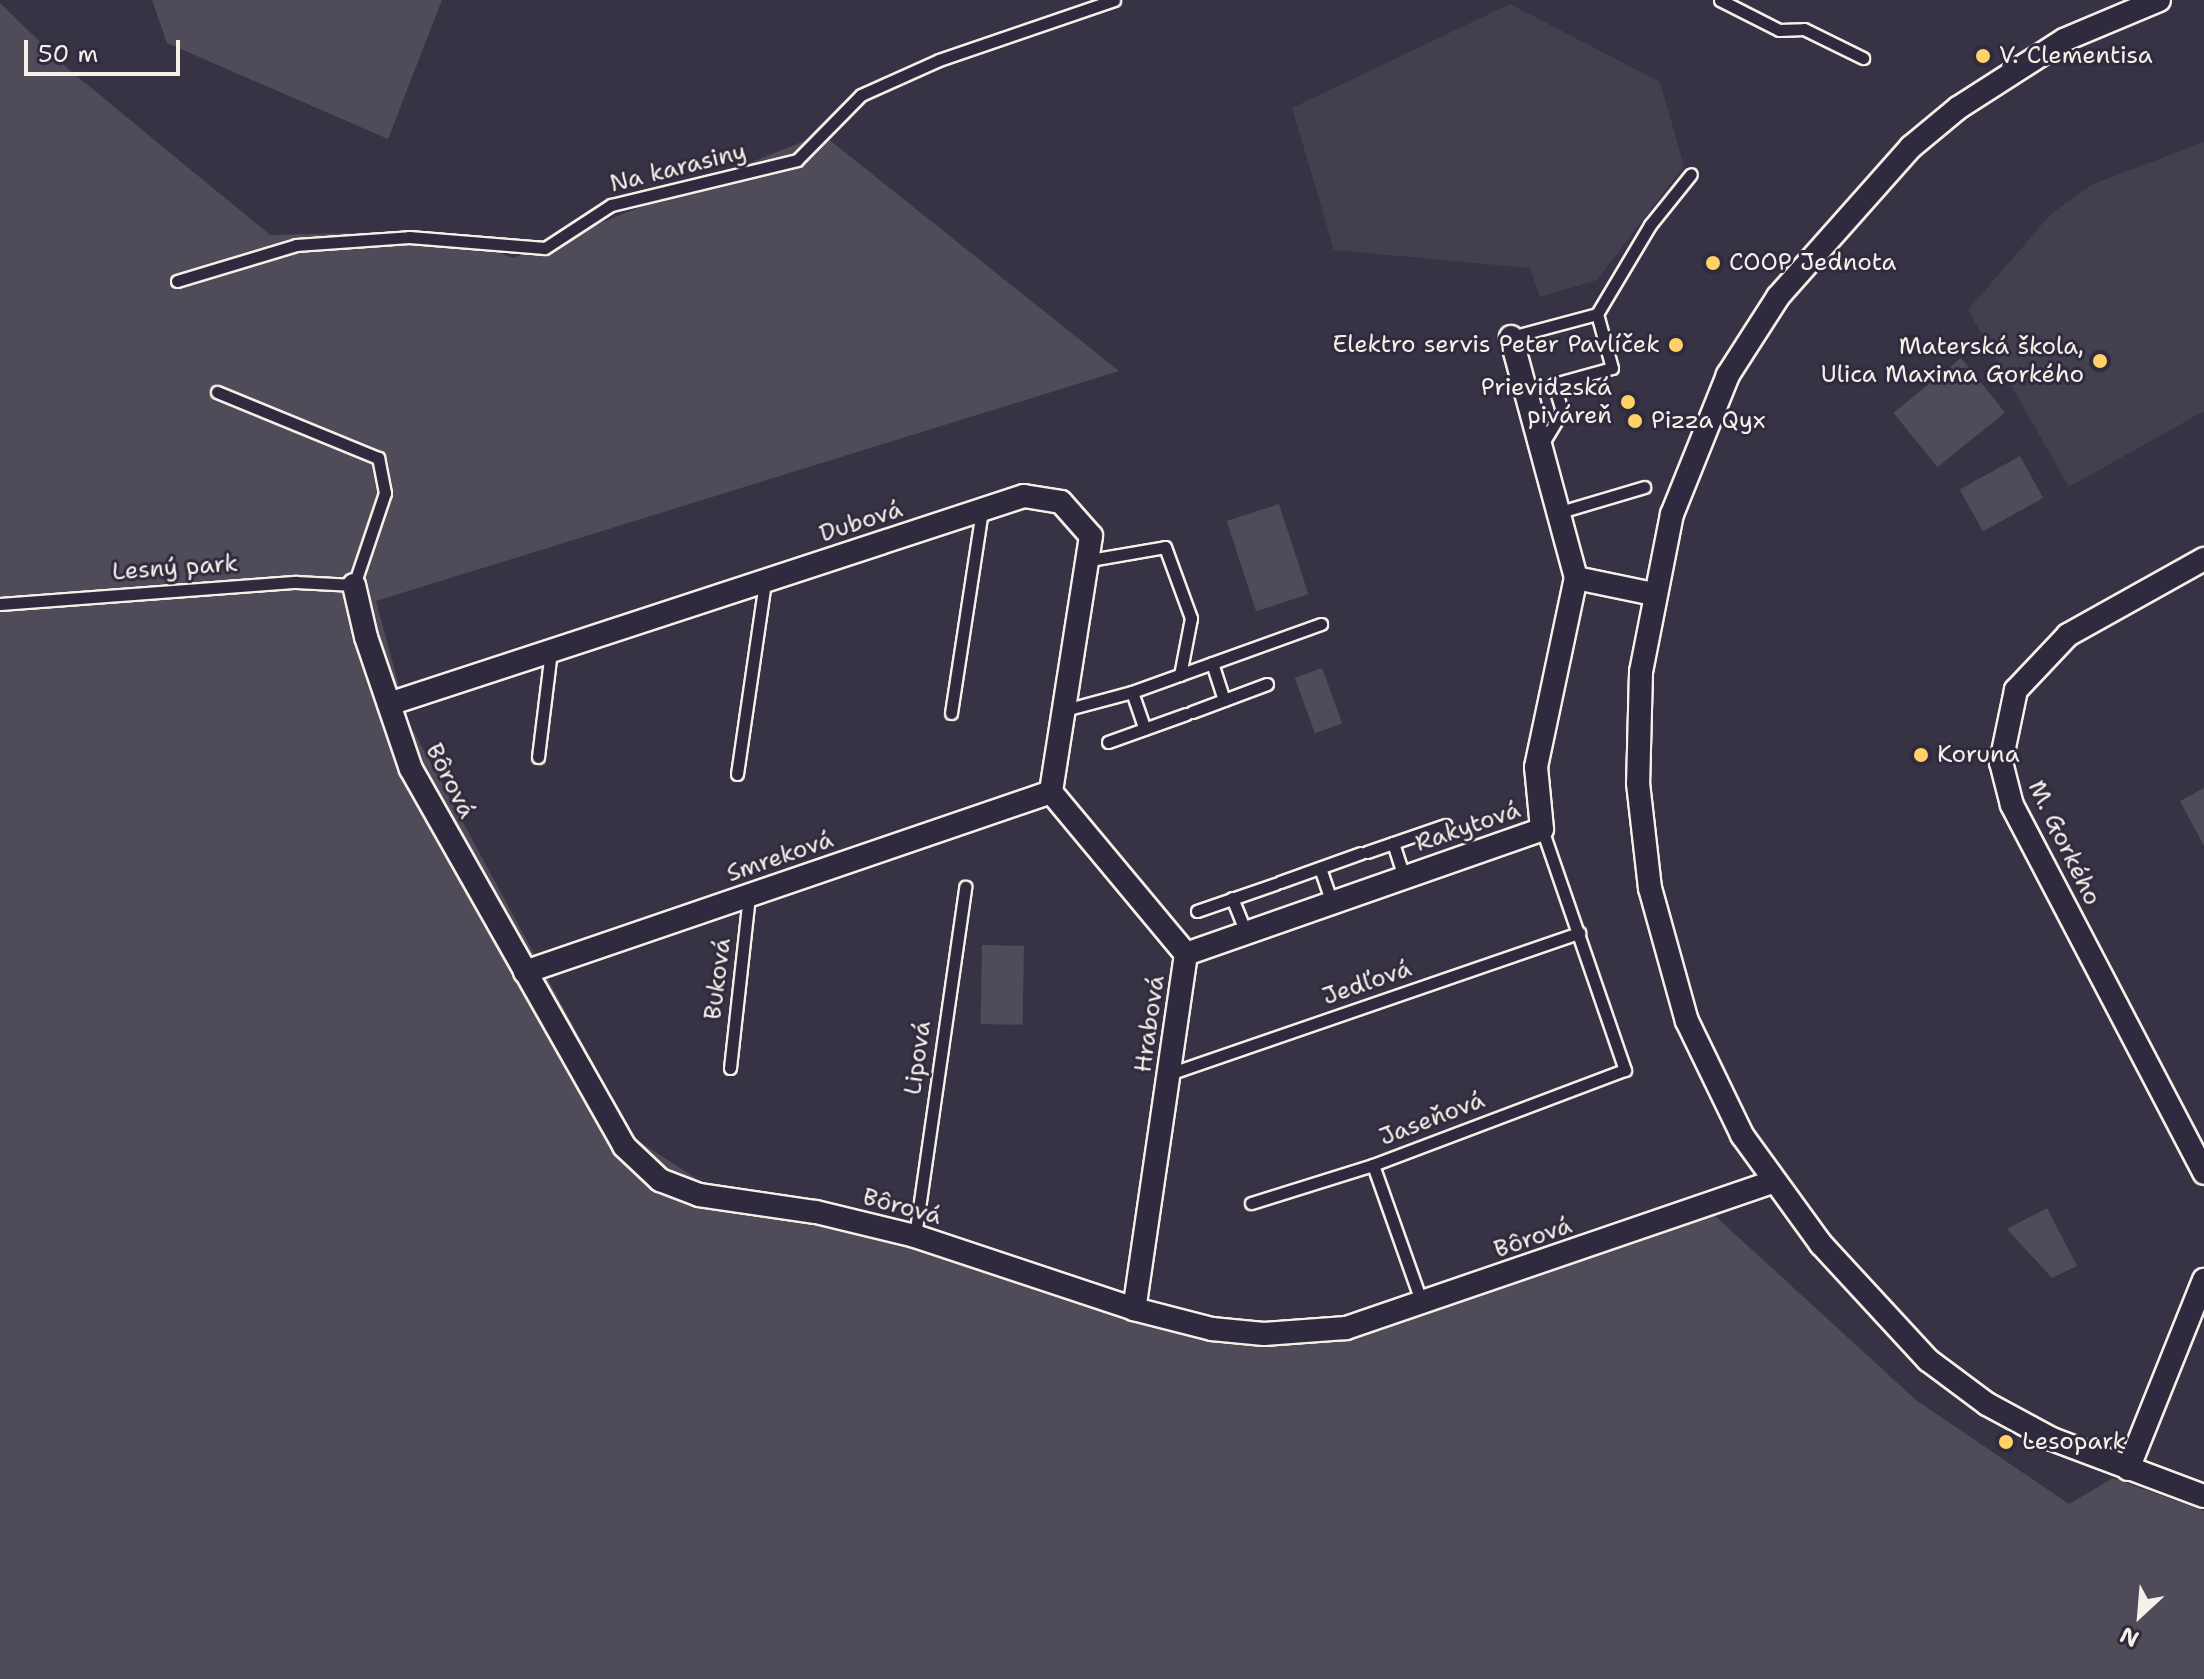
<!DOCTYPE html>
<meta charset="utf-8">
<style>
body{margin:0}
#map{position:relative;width:2204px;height:1679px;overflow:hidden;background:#373244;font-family:"Shantell Sans",sans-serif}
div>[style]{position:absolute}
.built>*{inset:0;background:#433f4e}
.green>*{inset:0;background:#504b59;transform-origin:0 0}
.roads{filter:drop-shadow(2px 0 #f4f1e8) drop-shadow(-2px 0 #f4f1e8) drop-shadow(0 2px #f4f1e8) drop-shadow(0 -2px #f4f1e8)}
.lane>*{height:11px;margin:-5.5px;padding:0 5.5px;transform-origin:5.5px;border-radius:5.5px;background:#2f2a3d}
.street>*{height:22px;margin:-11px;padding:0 11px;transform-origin:11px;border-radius:11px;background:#2f2a3d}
.dots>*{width:22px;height:22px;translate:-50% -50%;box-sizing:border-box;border:4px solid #2f2a3d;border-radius:50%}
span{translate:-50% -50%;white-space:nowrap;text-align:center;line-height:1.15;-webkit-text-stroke:6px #2f2a3d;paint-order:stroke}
.poi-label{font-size:24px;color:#f4f1e8}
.left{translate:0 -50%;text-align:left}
.right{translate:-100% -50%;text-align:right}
.street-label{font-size:24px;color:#f4f1e8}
.north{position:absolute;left:2100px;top:1575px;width:80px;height:80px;-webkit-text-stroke:6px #2f2a3d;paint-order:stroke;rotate:206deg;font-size:22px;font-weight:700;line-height:32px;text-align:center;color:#f4f1e8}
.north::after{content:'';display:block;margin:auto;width:28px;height:36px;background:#f4f1e8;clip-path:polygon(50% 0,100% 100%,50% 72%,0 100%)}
.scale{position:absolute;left:24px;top:40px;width:156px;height:36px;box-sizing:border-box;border:4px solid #f4f1e8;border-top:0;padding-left:10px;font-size:24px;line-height:28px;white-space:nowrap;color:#f4f1e8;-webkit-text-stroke:6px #2f2a3d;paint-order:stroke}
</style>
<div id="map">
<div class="built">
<i style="clip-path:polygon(1510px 4px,1660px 82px,1684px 166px,1597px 280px,1540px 297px,1530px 268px,1334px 250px,1292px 108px)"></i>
<i style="clip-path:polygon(2204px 142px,2204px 411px,2069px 487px,1968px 310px,2050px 215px,2071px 199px,2093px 184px)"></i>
</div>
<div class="green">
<i style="clip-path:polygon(152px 0,442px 0,388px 139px,167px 43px)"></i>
<i style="clip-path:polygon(0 3px,67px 68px,270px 235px,436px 231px,513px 258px,822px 134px,1119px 371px,376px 601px,409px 723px,634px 1138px,703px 1183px,904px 1235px,1231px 1333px,1392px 1311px,1702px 1204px,1916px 1400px,2069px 1504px,2113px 1478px,2204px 1511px,2204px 1679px,0 1679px)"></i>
<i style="left:1961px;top:358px;width:70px;height:87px;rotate:51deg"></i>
<i style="left:2020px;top:456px;width:48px;height:69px;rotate:61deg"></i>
<i style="left:1279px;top:504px;width:95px;height:55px;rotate:72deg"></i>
<i style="left:1322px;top:668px;width:59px;height:29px;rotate:70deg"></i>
<i style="clip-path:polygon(2204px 788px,2204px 846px,2180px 801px)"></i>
<i style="left:982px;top:945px;width:42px;height:79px;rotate:1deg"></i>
<i style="clip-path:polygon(2047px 1208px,2077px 1266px,2052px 1278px,2007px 1229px)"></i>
</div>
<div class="roads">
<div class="lane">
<i style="left:1720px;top:0;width:66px;rotate:27deg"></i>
<i style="left:1779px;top:30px;width:25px;rotate:-2deg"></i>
<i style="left:1804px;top:29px;width:66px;rotate:26.2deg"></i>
<i style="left:177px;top:281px;width:124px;rotate:-16.8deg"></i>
<i style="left:296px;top:245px;width:113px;rotate:-4deg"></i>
<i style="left:409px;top:237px;width:136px;rotate:4.6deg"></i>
<i style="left:545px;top:248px;width:79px;rotate:-33.1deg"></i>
<i style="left:611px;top:205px;width:191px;rotate:-13.6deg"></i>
<i style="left:797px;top:160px;width:91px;rotate:-45.4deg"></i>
<i style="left:861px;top:95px;width:85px;rotate:-24.2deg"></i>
<i style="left:939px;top:60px;width:185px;rotate:-18.9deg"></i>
<i style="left:1511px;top:337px;width:89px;rotate:-15deg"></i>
<i style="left:1543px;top:443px;width:37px;rotate:-59deg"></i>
<i style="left:1562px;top:411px;width:28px;rotate:-107deg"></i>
<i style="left:1554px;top:384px;width:60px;rotate:-15.4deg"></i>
<i style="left:1612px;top:368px;width:56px;rotate:-105.5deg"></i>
<i style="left:1597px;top:314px;width:104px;rotate:-59.2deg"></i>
<i style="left:1650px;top:225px;width:65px;rotate:-51.2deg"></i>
<i style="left:1557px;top:513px;width:91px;rotate:-16.6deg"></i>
<i style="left:1090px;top:560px;width:76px;rotate:-9.8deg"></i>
<i style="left:1165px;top:547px;width:76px;rotate:69.9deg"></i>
<i style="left:1191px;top:618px;width:58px;rotate:100.9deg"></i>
<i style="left:0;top:604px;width:297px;rotate:-4.3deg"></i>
<i style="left:296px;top:582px;width:58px;rotate:3deg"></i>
<i style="left:354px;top:585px;width:97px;rotate:-71.4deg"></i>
<i style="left:385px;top:493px;width:36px;rotate:-101deg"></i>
<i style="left:378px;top:458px;width:174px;rotate:-157.7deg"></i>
<i style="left:1212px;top:663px;width:39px;rotate:72deg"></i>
<i style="left:1132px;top:692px;width:39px;rotate:71deg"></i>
<i style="left:1061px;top:711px;width:73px;rotate:-15deg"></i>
<i style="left:1132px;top:692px;width:201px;rotate:-19.8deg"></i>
<i style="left:1192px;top:712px;width:80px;rotate:-20.5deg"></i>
<i style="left:951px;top:713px;width:205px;rotate:-81.3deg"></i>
<i style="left:1108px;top:742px;width:83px;rotate:-19.7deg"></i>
<i style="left:538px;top:757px;width:107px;rotate:-83deg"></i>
<i style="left:737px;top:774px;width:195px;rotate:-81.7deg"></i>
<i style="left:1393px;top:843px;width:36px;rotate:72deg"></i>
<i style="left:1367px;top:852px;width:83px;rotate:-19.1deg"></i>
<i style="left:1320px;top:868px;width:37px;rotate:71deg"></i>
<i style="left:1280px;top:882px;width:86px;rotate:-19.7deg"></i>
<i style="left:1232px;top:898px;width:38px;rotate:68deg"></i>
<i style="left:1197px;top:911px;width:83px;rotate:-19.1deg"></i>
<i style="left:730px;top:1068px;width:173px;rotate:-83.7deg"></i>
<i style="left:1169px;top:1074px;width:434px;rotate:-19deg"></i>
<i style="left:1373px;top:1165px;width:146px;rotate:70.5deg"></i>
<i style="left:1251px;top:1203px;width:128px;rotate:-17.3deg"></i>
<i style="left:1373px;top:1165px;width:269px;rotate:-20.7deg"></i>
<i style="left:1625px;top:1070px;width:255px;rotate:-109deg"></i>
<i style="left:915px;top:1236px;width:353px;rotate:-81.8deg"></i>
</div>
<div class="street">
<i style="left:2159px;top:0;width:103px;rotate:157.2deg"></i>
<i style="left:2064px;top:40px;width:126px;rotate:147.3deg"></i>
<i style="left:1958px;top:108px;width:61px;rotate:140.3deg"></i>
<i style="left:1911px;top:147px;width:200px;rotate:131.6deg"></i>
<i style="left:1778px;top:297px;width:93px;rotate:122.7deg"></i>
<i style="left:1728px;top:375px;width:150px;rotate:111.9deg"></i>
<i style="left:1672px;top:514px;width:161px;rotate:101.1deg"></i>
<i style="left:1641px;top:672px;width:111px;rotate:91.5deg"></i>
<i style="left:1638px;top:783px;width:106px;rotate:83.5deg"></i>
<i style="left:1650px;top:888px;width:138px;rotate:74.5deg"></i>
<i style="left:1687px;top:1021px;width:127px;rotate:64.2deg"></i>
<i style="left:1742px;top:1135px;width:135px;rotate:54.1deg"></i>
<i style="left:1821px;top:1244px;width:158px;rotate:47.3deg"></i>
<i style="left:1928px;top:1360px;width:74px;rotate:36.7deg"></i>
<i style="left:1987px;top:1404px;width:74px;rotate:28.3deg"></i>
<i style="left:2052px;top:1439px;width:162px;rotate:20.6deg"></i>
<i style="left:1511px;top:337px;width:250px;rotate:74.9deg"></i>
<i style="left:2204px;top:559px;width:156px;rotate:150.8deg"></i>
<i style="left:2068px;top:635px;width:76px;rotate:133.4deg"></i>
<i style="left:2016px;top:690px;width:74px;rotate:101.8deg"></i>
<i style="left:2001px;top:762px;width:44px;rotate:75.7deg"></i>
<i style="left:2012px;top:805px;width:415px;rotate:62.4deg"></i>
<i style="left:354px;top:585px;width:53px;rotate:77deg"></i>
<i style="left:366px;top:637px;width:139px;rotate:71.2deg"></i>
<i style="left:411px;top:769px;width:433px;rotate:60.5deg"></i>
<i style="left:624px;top:1146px;width:50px;rotate:43.4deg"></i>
<i style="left:660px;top:1180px;width:42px;rotate:21deg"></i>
<i style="left:699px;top:1195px;width:118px;rotate:8.3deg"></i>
<i style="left:816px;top:1212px;width:102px;rotate:13.6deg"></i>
<i style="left:915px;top:1236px;width:231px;rotate:18.4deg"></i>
<i style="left:1134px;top:1309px;width:81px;rotate:14.4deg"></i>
<i style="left:1212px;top:1329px;width:52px;rotate:5.5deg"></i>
<i style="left:1264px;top:1334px;width:82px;rotate:-4.2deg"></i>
<i style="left:1346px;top:1328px;width:450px;rotate:-18.9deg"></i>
<i style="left:389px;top:704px;width:668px;rotate:-18.14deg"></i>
<i style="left:1024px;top:496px;width:37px;rotate:9deg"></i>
<i style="left:1061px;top:502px;width:45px;rotate:48.6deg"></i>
<i style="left:1091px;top:536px;width:259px;rotate:98.9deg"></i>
<i style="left:1051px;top:792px;width:211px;rotate:50.2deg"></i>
<i style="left:1186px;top:954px;width:359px;rotate:98.3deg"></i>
<i style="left:1186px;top:954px;width:377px;rotate:-19.3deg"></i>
<i style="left:1542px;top:829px;width:62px;rotate:-95.5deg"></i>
<i style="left:1536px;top:767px;width:193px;rotate:-78.1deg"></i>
<i style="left:1576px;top:578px;width:79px;rotate:11.7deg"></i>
<i style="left:525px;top:972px;width:556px;rotate:-18.89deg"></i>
<i style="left:2128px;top:1469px;width:204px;rotate:-68.1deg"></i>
</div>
</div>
<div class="dots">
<i style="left:1983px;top:56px;background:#ffd166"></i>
<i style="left:1713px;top:263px;background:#ffd166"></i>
<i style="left:1676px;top:345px;background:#ffd166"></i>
<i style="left:2100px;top:361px;background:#ffd166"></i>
<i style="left:1628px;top:402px;background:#ffd166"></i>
<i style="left:1635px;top:421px;background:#ffd166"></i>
<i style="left:1921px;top:755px;background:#ffd166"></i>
<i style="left:2006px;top:1442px;background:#ffd166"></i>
</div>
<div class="poi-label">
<span class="left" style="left:1999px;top:56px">V. Clementisa</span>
<span class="left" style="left:1729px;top:263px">COOP Jednota</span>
<span class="right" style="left:1660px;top:345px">Elektro servis Peter Pavlíček</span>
<span class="right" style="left:2084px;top:361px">Materská škola,<br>Ulica Maxima Gorkého</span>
<span class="right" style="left:1612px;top:402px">Prievidzská<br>piváreň</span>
<span class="left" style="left:1651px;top:421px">Pizza Qyx</span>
<span class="left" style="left:1937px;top:755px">Koruna</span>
<span class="left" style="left:2022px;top:1442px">Lesopark</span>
</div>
<div class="street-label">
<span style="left:678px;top:168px;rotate:-14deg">Na karasiny</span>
<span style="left:861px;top:522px;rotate:-18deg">Dubová</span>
<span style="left:175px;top:568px;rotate:-4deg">Lesný park</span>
<span style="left:450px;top:781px;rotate:63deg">Bôrová</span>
<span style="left:1468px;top:827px;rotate:-19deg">Rakytová</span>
<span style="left:2064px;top:843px;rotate:64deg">M. Gorkého</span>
<span style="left:780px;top:857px;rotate:-19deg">Smreková</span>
<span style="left:718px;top:979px;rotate:-83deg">Buková</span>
<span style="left:1367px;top:983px;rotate:-19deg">Jedľová</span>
<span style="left:1150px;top:1024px;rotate:-82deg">Hrabová</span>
<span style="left:918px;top:1058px;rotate:-82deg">Lipová</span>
<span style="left:1432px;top:1119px;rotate:-21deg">Jaseňová</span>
<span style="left:902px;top:1207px;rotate:15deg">Bôrová</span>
<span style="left:1533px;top:1238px;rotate:-19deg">Bôrová</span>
</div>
<div class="north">N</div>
<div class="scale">50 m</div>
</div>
